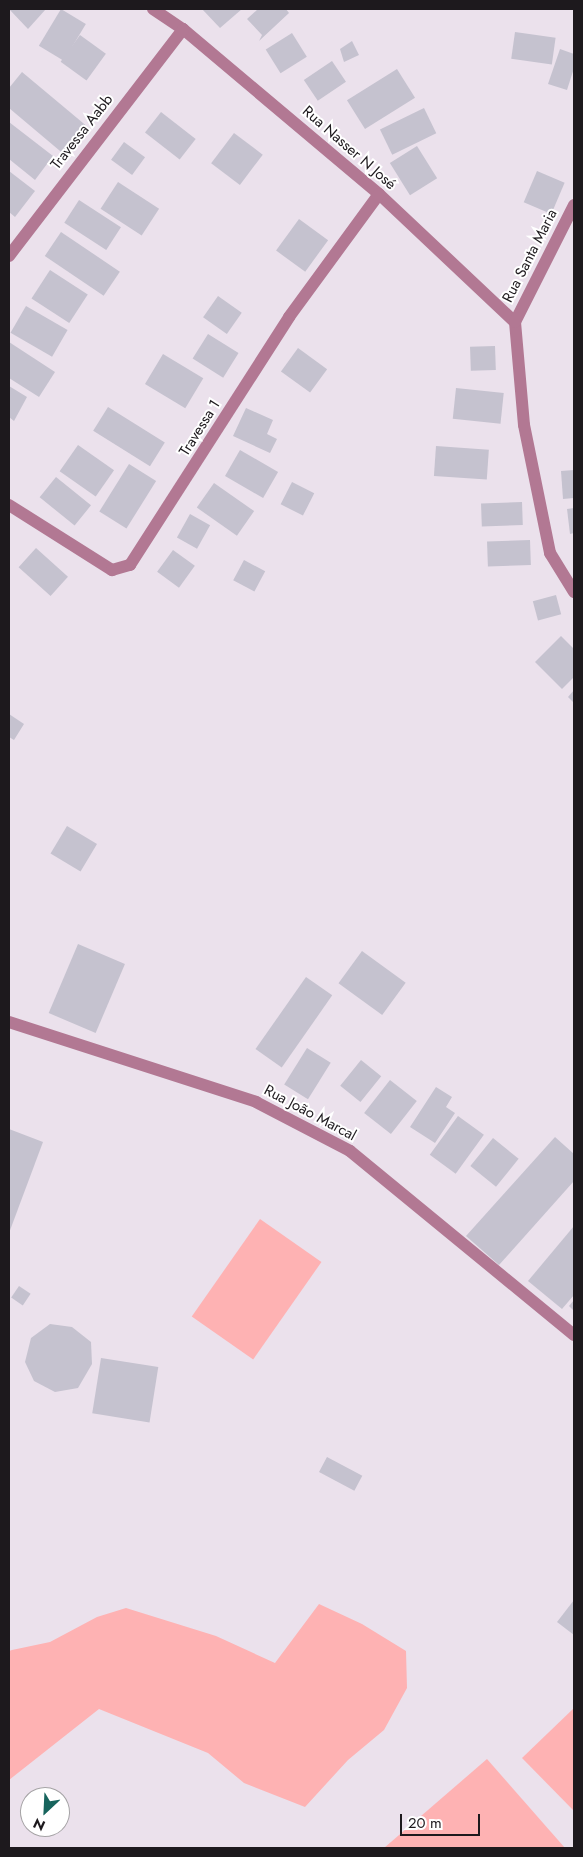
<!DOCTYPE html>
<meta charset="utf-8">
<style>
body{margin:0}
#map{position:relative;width:583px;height:1857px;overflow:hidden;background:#ebe1ec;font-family:Jost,sans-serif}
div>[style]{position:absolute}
.green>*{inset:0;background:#feb2b3;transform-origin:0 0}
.building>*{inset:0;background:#c5c2cf;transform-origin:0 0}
.street>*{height:12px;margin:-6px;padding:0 6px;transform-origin:6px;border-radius:6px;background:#b27893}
span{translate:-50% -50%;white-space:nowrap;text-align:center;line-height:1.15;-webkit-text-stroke:4px #fff;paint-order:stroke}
.street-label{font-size:15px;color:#1d191d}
.frame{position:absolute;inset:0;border:10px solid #1d191d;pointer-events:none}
.north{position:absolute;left:20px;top:1787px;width:50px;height:50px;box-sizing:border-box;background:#fff;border:1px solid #a5a3a5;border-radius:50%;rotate:205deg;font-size:14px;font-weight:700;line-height:20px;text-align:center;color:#1d191d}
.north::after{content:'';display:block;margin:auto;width:18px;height:22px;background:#17645d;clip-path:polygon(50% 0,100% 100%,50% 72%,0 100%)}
.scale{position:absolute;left:400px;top:1814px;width:80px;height:22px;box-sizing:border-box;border:2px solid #1d191d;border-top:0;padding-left:6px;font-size:15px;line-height:18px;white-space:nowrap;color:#1d191d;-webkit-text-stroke:4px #fff;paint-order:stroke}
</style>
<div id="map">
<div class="green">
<i style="left:260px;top:1219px;width:75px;height:119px;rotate:35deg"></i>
<i style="clip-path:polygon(319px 1604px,362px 1624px,406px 1651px,407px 1688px,384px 1730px,348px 1760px,305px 1807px,244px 1783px,208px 1753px,99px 1709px,9px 1780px,9px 1651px,12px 1650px,50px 1642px,97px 1617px,126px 1608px,216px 1636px,275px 1663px)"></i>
<i style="clip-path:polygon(574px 1708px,574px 1811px,522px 1758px)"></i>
<i style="clip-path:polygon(487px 1759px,565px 1848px,384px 1848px)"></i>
</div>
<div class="building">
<i style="clip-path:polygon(9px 9px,46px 9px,28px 29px)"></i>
<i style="left:61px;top:9px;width:29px;height:43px;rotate:31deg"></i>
<i style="clip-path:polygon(202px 9px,242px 9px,220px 28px)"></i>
<i style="clip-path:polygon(258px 9px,286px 9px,289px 13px,259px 41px,262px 35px,247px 19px)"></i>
<i style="left:515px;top:32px;width:41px;height:27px;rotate:8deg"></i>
<i style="left:292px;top:33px;width:28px;height:31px;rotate:58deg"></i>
<i style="left:80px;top:35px;width:32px;height:33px;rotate:36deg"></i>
<i style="clip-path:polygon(352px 41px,359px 55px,344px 62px,340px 49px)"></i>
<i style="clip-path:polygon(560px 49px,574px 54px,574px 68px,567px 90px,548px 84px)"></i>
<i style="left:332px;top:61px;width:25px;height:34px;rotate:56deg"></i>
<i style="left:397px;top:69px;width:34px;height:59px;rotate:58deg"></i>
<i style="clip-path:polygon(22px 72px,89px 128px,66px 156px,9px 108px,9px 88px)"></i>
<i style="left:424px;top:108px;width:28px;height:49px;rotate:64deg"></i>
<i style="left:161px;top:112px;width:44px;height:26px;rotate:38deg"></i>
<i style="clip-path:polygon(9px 122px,53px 156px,35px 180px,9px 159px)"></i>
<i style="left:234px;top:133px;width:36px;height:38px;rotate:37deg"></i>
<i style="left:124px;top:142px;width:26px;height:22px;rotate:36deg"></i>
<i style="left:417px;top:146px;width:38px;height:32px;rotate:58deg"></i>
<i style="clip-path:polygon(9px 171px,35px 191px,15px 217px,9px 212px)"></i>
<i style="left:537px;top:171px;width:30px;height:34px;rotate:23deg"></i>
<i style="left:118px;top:182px;width:49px;height:32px;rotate:33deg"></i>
<i style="left:79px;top:200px;width:50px;height:27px;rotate:33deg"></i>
<i style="left:299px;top:219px;width:36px;height:39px;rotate:36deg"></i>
<i style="left:61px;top:232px;width:71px;height:29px;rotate:34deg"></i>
<i style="left:50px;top:270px;width:45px;height:34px;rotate:33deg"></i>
<i style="left:218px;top:296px;width:29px;height:26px;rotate:35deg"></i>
<i style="left:26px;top:306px;width:48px;height:31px;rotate:30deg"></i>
<i style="left:208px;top:334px;width:36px;height:29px;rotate:32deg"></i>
<i style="clip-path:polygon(9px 342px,55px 372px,39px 397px,9px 378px)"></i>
<i style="left:495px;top:346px;width:24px;height:25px;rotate:88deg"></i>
<i style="left:298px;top:348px;width:36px;height:29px;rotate:36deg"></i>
<i style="left:163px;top:354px;width:47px;height:35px;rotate:31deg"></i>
<i style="clip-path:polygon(9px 386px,27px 397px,14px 421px,9px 417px)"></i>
<i style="left:456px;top:388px;width:48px;height:31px;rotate:6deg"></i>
<i style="left:108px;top:407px;width:67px;height:28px;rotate:32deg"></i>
<i style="clip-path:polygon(246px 408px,273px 420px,267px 434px,277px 439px,270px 453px,233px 436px)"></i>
<i style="left:78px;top:445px;width:44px;height:32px;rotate:35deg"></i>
<i style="left:436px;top:446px;width:53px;height:30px;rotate:4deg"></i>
<i style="left:240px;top:450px;width:44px;height:30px;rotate:30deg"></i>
<i style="left:129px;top:464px;width:32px;height:56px;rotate:32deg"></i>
<i style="clip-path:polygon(574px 470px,574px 498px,563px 499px,561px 471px)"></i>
<i style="left:56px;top:477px;width:45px;height:26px;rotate:39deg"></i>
<i style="left:292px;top:482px;width:25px;height:25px;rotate:27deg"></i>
<i style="left:214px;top:483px;width:49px;height:30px;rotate:35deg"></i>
<i style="left:522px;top:502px;width:23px;height:41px;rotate:88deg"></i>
<i style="clip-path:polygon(574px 508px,574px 533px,570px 534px,567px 509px)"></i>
<i style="left:190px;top:514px;width:23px;height:27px;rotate:29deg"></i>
<i style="left:530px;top:540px;width:25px;height:43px;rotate:88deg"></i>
<i style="left:36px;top:548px;width:43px;height:26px;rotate:42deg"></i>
<i style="left:173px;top:550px;width:27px;height:27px;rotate:36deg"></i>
<i style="left:244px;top:560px;width:24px;height:23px;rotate:28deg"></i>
<i style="left:556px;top:595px;width:20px;height:24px;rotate:75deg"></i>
<i style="clip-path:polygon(561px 636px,574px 649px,574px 677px,562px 689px,535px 662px)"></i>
<i style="clip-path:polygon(574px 690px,574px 703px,568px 697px)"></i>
<i style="clip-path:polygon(9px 714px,24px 724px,14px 740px,9px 737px)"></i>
<i style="left:67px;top:826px;width:35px;height:32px;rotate:31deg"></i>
<i style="left:78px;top:944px;width:51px;height:75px;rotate:23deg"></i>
<i style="left:362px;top:951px;width:54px;height:40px;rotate:36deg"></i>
<i style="left:306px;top:977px;width:32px;height:88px;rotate:35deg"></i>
<i style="left:307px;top:1048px;width:28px;height:43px;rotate:32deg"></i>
<i style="left:361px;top:1060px;width:26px;height:33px;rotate:39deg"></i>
<i style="left:390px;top:1080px;width:34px;height:42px;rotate:38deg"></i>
<i style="clip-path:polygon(436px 1087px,452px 1097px,446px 1107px,455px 1113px,435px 1143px,410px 1127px)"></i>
<i style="left:458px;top:1116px;width:32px;height:48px;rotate:36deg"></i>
<i style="clip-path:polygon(9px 1129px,43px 1142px,9px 1233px)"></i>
<i style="clip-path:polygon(555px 1137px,574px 1154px,574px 1181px,499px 1265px,466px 1236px)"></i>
<i style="left:493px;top:1138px;width:33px;height:36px;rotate:39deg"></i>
<i style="clip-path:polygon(574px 1226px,574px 1295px,562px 1309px,528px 1281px)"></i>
<i style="left:19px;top:1286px;width:14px;height:14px;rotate:34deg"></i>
<i style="clip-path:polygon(574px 1300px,574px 1311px,569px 1306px)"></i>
<i style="clip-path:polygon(50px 1324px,72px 1327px,91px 1342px,92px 1364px,78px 1388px,55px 1392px,34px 1381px,25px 1362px,31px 1338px)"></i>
<i style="left:101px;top:1358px;width:58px;height:56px;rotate:9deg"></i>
<i style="left:327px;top:1457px;width:40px;height:17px;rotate:28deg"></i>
<i style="clip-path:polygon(574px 1600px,574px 1635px,557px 1622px)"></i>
</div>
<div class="street">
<i style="left:153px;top:9px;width:36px;rotate:34deg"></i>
<i style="left:183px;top:29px;width:256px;rotate:40.1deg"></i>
<i style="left:379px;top:194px;width:187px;rotate:43.3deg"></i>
<i style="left:9px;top:256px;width:286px;rotate:-52.5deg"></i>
<i style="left:515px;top:322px;width:103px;rotate:85deg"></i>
<i style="left:524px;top:425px;width:131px;rotate:78.5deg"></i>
<i style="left:550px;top:553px;width:46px;rotate:58.4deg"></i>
<i style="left:515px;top:322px;width:131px;rotate:-63.2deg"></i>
<i style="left:9px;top:505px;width:122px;rotate:32.3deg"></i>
<i style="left:112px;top:570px;width:19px;rotate:-16deg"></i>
<i style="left:130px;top:565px;width:295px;rotate:-57.3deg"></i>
<i style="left:289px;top:317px;width:152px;rotate:-53.8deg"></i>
<i style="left:9px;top:1022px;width:260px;rotate:17.9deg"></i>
<i style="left:256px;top:1102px;width:106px;rotate:27.5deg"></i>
<i style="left:350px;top:1151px;width:290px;rotate:39.4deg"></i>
</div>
<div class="street-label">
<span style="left:82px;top:132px;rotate:-52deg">Travessa Aabb</span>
<span style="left:349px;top:148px;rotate:41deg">Rua Nasser N José</span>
<span style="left:530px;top:256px;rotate:-63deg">Rua Santa Maria</span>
<span style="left:200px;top:428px;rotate:-58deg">Travessa 1</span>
<span style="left:310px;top:1113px;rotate:28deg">Rua João Marcal</span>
</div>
<div class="frame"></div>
<div class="north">N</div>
<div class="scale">20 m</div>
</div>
